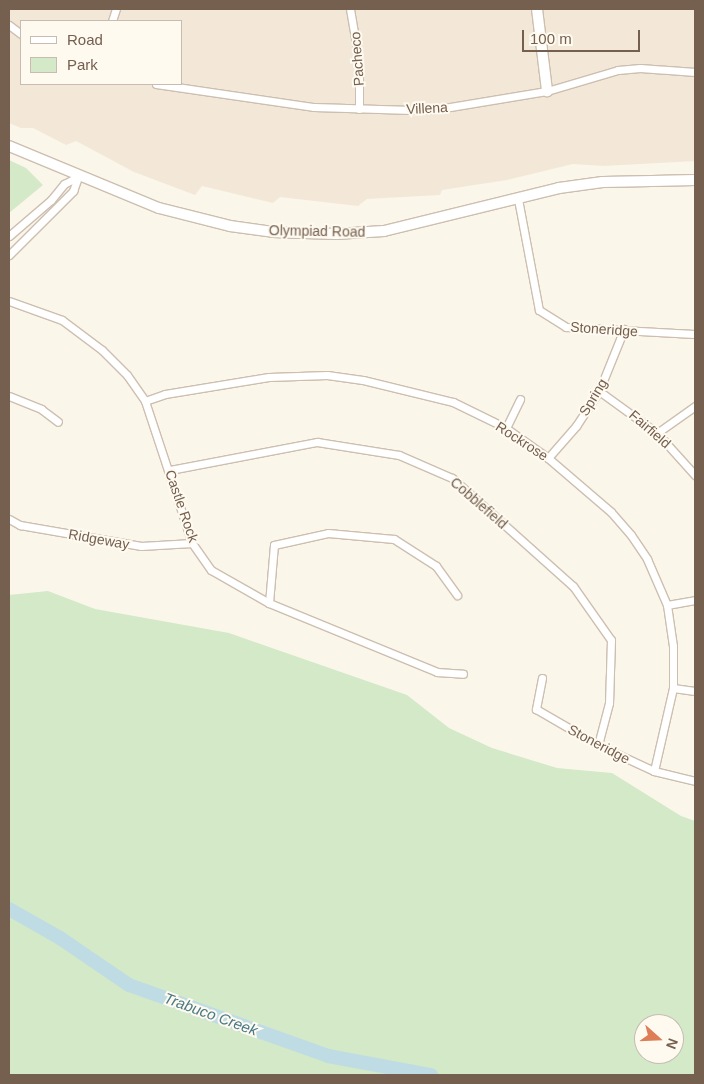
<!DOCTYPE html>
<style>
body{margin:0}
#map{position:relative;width:704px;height:1084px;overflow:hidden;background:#fbf6ea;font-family:Arial,sans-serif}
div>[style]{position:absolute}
.residential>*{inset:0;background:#f3e8d8}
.green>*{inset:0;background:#d3e9c8}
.river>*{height:14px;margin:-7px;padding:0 7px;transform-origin:7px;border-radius:7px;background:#bfdce4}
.roads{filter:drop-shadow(1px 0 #cdbfb0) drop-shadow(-1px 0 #cdbfb0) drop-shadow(0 1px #cdbfb0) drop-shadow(0 -1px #cdbfb0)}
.street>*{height:7px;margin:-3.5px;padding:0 3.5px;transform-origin:3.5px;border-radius:3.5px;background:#fff}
.secondary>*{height:10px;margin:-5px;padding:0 5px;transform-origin:5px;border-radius:5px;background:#fff}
span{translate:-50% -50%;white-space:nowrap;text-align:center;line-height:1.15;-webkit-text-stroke:4px #fefaf0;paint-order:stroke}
.street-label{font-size:14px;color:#755f4e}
.water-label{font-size:15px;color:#497987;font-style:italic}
.frame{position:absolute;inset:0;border:10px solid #755f4e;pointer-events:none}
.legend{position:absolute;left:20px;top:20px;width:162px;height:65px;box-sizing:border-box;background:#fefaf0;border:1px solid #c7bcaf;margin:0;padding:6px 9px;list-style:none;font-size:15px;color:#755f4e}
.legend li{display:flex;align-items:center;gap:10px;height:25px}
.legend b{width:25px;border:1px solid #c7bcaf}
.north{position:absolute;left:634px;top:1014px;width:50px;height:50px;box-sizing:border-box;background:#fefaf0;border:1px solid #c7bcaf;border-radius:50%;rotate:110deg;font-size:14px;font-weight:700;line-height:20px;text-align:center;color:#755f4e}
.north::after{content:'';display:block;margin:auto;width:18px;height:22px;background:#dd7e57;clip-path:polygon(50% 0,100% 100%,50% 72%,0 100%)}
.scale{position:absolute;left:522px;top:30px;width:118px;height:22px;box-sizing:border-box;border:2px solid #755f4e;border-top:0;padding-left:6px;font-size:15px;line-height:18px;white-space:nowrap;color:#755f4e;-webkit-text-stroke:4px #fefaf0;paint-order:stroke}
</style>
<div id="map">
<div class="residential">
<i style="clip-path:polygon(evenodd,9px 9px,695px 9px,695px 161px,604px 166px,573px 164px,507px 180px,442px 190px,440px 195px,367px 199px,358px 206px,280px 197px,273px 203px,202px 186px,195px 195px,134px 172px,76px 141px,66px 145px,33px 128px,21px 128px,9px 123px,9px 9px,21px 21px,181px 21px,181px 84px,21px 84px,21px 21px)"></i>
</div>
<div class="green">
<i style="clip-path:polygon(9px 160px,26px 168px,43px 185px,9px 213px)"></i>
<i style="clip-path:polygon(evenodd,48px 591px,95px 609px,229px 633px,407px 695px,449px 728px,492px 748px,557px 768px,612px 773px,681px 816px,695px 821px,695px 1075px,9px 1075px,9px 595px,48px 591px,644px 1024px,674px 1024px,674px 1054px,644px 1054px,644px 1024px)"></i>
</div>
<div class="river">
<i style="left:9px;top:909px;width:59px;rotate:29.6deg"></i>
<i style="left:60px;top:938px;width:83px;rotate:34.3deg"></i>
<i style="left:129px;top:985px;width:211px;rotate:19.6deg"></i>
<i style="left:328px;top:1056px;width:105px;rotate:10.5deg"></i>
</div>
<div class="roads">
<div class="street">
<i style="left:350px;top:9px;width:53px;rotate:80.2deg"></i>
<i style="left:359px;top:61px;width:48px;rotate:90deg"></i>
<i style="left:112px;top:21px;width:13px;rotate:-72deg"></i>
<i style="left:9px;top:25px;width:15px;rotate:37deg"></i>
<i style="left:156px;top:84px;width:160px;rotate:8.3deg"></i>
<i style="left:314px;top:107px;width:98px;rotate:1.8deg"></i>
<i style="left:412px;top:110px;width:26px;rotate:-2deg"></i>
<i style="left:438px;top:109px;width:110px;rotate:-9.4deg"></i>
<i style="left:547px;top:91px;width:74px;rotate:-16.5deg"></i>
<i style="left:618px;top:70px;width:22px;rotate:-5deg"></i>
<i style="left:640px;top:68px;width:55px;rotate:4.2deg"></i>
<i style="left:518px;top:199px;width:113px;rotate:79.3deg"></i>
<i style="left:539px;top:310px;width:32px;rotate:32deg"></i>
<i style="left:566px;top:327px;width:129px;rotate:3.1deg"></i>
<i style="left:9px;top:236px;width:55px;rotate:-40.6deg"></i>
<i style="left:51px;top:200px;width:21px;rotate:-51deg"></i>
<i style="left:64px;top:184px;width:16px;rotate:-27deg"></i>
<i style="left:9px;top:255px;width:91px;rotate:-45deg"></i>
<i style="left:73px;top:191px;width:15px;rotate:-70deg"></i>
<i style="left:9px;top:301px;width:56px;rotate:19.7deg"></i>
<i style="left:62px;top:320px;width:50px;rotate:36.9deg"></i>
<i style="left:102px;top:350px;width:35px;rotate:45deg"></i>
<i style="left:127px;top:375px;width:32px;rotate:55deg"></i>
<i style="left:145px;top:401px;width:150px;rotate:71.7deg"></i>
<i style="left:192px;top:543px;width:33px;rotate:55deg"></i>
<i style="left:211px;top:570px;width:67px;rotate:29.6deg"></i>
<i style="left:269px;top:603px;width:182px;rotate:22.3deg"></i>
<i style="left:437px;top:672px;width:26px;rotate:4deg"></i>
<i style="left:599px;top:391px;width:72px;rotate:35.9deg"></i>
<i style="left:657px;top:433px;width:57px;rotate:47.9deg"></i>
<i style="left:9px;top:396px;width:35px;rotate:22deg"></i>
<i style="left:41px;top:409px;width:21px;rotate:37deg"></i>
<i style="left:145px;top:401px;width:21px;rotate:-19deg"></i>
<i style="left:165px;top:394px;width:105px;rotate:-9.3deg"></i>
<i style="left:269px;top:377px;width:58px;rotate:-2deg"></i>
<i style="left:327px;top:375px;width:36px;rotate:8deg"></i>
<i style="left:363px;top:380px;width:93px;rotate:13.7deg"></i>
<i style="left:453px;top:402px;width:59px;rotate:26.1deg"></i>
<i style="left:506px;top:428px;width:52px;rotate:35.5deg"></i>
<i style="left:548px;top:458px;width:83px;rotate:40.6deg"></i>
<i style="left:611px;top:512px;width:30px;rotate:49deg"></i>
<i style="left:631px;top:535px;width:29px;rotate:56deg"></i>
<i style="left:647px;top:559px;width:50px;rotate:66.5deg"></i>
<i style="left:667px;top:605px;width:41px;rotate:81.7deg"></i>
<i style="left:673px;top:646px;width:42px;rotate:90deg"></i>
<i style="left:673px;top:688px;width:85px;rotate:102.9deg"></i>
<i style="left:506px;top:428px;width:32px;rotate:-64deg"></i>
<i style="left:657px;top:433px;width:47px;rotate:-35.4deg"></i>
<i style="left:548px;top:458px;width:43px;rotate:-48.8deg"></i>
<i style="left:576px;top:426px;width:42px;rotate:-56.7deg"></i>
<i style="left:599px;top:391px;width:67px;rotate:-68deg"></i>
<i style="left:170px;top:470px;width:150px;rotate:-10.8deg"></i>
<i style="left:317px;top:442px;width:83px;rotate:9deg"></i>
<i style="left:399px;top:455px;width:58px;rotate:23.5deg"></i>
<i style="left:452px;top:478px;width:162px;rotate:41.8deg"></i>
<i style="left:573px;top:586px;width:66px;rotate:54.9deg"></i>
<i style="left:611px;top:640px;width:63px;rotate:91.8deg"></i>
<i style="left:609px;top:703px;width:43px;rotate:104.7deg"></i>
<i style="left:9px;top:519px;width:13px;rotate:29deg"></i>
<i style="left:20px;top:525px;width:123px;rotate:9.8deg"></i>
<i style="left:141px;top:546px;width:51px;rotate:-3.4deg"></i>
<i style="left:269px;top:603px;width:58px;rotate:-85.1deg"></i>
<i style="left:274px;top:545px;width:55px;rotate:-12.5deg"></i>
<i style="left:328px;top:533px;width:66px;rotate:5.2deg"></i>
<i style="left:394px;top:539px;width:50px;rotate:32.7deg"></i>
<i style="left:436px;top:566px;width:36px;rotate:54deg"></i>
<i style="left:667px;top:605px;width:28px;rotate:-10deg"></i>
<i style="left:542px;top:678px;width:32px;rotate:101deg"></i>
<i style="left:536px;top:709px;width:72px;rotate:30.1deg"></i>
<i style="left:598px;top:745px;width:62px;rotate:24.9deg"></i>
<i style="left:654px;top:771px;width:42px;rotate:13.7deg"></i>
<i style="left:673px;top:688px;width:22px;rotate:8deg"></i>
</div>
<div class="secondary">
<i style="left:537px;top:9px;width:83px;rotate:83deg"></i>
<i style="left:9px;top:146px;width:162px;rotate:22.5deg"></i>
<i style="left:159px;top:208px;width:73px;rotate:14.2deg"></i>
<i style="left:230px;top:226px;width:43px;rotate:7.9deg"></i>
<i style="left:273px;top:232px;width:63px;rotate:1.8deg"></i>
<i style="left:336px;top:234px;width:48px;rotate:-3.6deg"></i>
<i style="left:384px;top:231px;width:180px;rotate:-13.8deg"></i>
<i style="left:559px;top:188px;width:44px;rotate:-7.8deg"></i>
<i style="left:603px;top:182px;width:92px;rotate:-1.2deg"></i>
</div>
</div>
<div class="street-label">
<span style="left:357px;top:59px;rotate:-94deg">Pacheco</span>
<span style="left:427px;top:108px;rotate:-3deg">Villena</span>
<span style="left:317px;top:231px;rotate:1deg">Olympiad Road</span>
<span style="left:604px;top:329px;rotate:4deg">Stoneridge</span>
<span style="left:593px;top:397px;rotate:-59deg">Spring</span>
<span style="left:650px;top:429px;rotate:41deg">Fairfield</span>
<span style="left:522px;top:441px;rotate:33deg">Rockrose</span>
<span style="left:479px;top:503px;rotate:41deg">Cobblefield</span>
<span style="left:182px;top:506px;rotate:71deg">Castle Rock</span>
<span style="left:99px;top:539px;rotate:10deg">Ridgeway</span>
<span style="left:599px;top:744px;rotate:28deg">Stoneridge</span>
</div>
<div class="water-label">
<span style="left:211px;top:1014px;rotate:20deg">Trabuco Creek</span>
</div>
<div class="frame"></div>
<ul class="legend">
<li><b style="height:6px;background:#fff"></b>Road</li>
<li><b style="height:14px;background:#d3e9c8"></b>Park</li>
</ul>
<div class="north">N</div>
<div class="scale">100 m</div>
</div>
